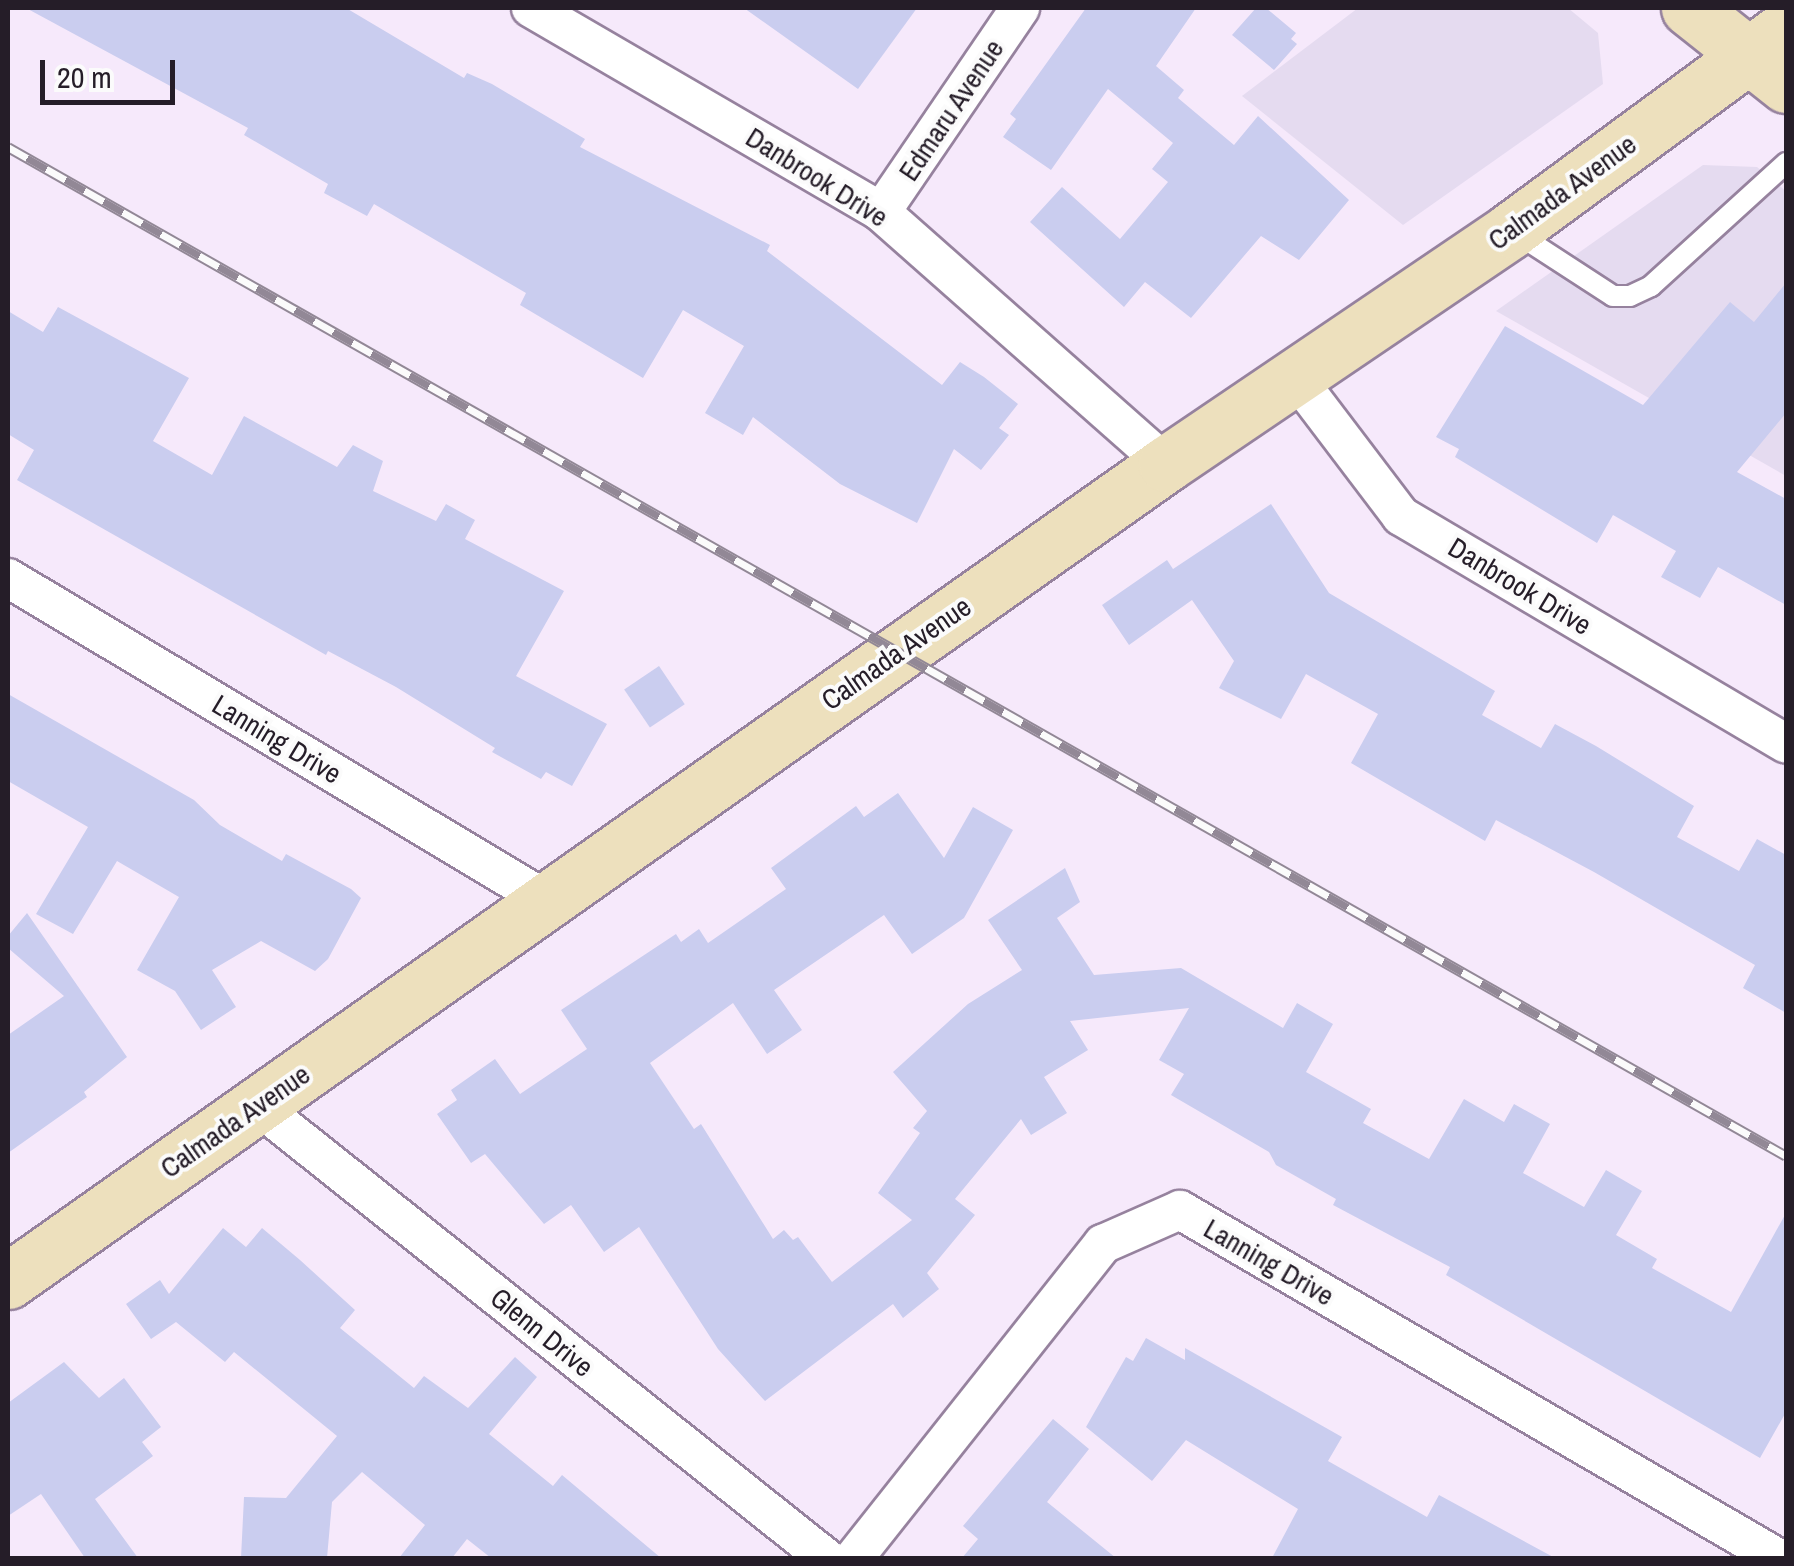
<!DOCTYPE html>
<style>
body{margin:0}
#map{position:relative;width:1794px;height:1566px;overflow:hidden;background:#f6e9fb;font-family:"Archivo Narrow",sans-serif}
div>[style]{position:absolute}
.commercial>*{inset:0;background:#e5dbf0}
.building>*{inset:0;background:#cacdef;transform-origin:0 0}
.roads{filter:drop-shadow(2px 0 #96829e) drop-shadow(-2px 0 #96829e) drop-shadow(0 2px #96829e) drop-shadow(0 -2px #96829e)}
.lane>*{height:20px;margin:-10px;padding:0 10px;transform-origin:10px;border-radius:10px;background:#fff}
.street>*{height:38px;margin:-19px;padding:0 19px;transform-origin:19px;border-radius:19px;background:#fff}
.secondary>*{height:55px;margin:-27.5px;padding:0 27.5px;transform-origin:27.5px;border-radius:27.5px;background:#ede0bd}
.rail>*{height:11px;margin-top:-5.5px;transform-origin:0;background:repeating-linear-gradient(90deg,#fbfbfb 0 22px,#928896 0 44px);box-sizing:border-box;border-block:2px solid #928896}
span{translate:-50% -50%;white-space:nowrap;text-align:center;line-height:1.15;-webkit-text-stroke:8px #fbfbfb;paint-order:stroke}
.street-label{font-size:28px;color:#251d28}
.frame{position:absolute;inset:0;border:10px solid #251d28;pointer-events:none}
.scale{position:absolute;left:40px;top:60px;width:135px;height:45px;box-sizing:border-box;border:5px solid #251d28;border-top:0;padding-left:12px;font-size:30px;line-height:35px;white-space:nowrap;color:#251d28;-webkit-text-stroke:8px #fbfbfb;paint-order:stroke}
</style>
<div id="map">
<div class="commercial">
<i style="clip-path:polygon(1358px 8px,1568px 8px,1598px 33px,1603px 84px,1403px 225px,1242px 96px)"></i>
<i style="clip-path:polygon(1703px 165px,1757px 167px,1786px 191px,1786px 476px,1496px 311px)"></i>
</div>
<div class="building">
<i style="clip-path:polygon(26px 8px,346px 8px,464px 78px,467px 73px,492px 84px,585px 139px,580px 147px,770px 245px,767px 251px,942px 385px,960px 362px,984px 377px,1018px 404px,999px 428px,1009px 435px,981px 470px,954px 449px,917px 523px,840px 484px,753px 417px,743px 435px,705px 413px,744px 346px,683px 310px,643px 378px,520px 305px,526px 293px,374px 204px,367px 216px,324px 193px,328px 184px,244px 135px,248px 128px)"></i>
<i style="clip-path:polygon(744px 8px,917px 8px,858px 89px)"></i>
<i style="clip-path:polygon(1086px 8px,1196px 8px,1156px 66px,1184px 90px,1178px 98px,1234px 145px,1258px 116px,1349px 200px,1299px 260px,1261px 236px,1191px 318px,1145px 282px,1124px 307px,1030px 222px,1062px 187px,1120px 239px,1168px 182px,1152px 169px,1173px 143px,1108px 89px,1051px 170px,1003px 137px,1016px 119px,1010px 114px)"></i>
<i style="clip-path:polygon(1256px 8px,1266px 8px,1296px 33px,1291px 39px,1297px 44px,1274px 70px,1232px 35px)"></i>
<i style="clip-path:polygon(1786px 283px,1786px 413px,1737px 472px,1786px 499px,1786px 605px,1718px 567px,1700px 598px,1661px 577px,1676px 551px,1613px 515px,1597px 543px,1455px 457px,1459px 449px,1436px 437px,1505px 326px,1643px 405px,1730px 302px,1754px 322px)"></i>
<i style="clip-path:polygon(58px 307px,189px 378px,153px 441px,212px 475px,244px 416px,337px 467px,353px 445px,383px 461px,373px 491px,436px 521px,446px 504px,475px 520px,465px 539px,564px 591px,516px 676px,607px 724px,572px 786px,546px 772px,541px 779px,492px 752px,495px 748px,396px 687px,328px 651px,326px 655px,17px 480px,34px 450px,8px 434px,8px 311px,43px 332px)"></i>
<i style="clip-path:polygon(1271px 504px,1329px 593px,1495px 691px,1482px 715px,1541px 748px,1555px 724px,1596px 746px,1694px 806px,1677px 837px,1739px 871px,1757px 839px,1786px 855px,1786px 1013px,1743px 988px,1755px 965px,1594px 872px,1496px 820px,1485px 841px,1351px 763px,1378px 714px,1306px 674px,1281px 719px,1219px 688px,1234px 661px,1192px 600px,1129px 645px,1102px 605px,1167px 560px,1173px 569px)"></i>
<i style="left:659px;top:666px;width:46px;height:42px;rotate:56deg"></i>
<i style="clip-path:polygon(8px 694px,194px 800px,220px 825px,282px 861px,286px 854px,351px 889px,361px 898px,328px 959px,315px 971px,261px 941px,212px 970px,236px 1007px,201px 1030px,175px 991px,137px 970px,179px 897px,117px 861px,73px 934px,36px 914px,88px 827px,8px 781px)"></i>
<i style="clip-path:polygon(898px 793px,944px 858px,973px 807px,1013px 830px,964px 918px,912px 954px,884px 915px,774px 990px,802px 1030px,767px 1054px,733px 1003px,650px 1063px,694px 1129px,701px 1124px,773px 1239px,784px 1230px,793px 1240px,798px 1237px,832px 1282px,912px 1220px,878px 1193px,920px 1133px,913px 1128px,927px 1111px,893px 1072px,968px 1004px,1022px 970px,988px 920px,1065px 868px,1080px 902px,1057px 918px,1094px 975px,1181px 968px,1283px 1028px,1297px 1003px,1333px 1024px,1306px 1072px,1371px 1109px,1363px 1123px,1429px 1159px,1464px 1099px,1504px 1122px,1514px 1104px,1550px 1124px,1523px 1173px,1584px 1207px,1606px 1170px,1642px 1191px,1616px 1235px,1657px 1259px,1652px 1268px,1731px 1312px,1786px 1213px,1786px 1412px,1760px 1458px,1446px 1275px,1450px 1267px,1333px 1205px,1336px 1199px,1276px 1165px,1269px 1152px,1171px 1095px,1184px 1074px,1159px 1060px,1189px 1008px,1070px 1021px,1088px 1050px,1044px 1077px,1067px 1113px,1031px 1135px,1021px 1119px,955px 1199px,975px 1215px,927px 1273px,939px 1289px,903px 1318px,893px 1304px,765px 1401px,718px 1349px,639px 1227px,604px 1252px,571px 1205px,544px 1224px,485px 1154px,471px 1163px,437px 1114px,457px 1100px,451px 1090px,495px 1059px,520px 1094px,587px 1049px,561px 1010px,676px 934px,681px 942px,699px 929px,708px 943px,786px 889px,771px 868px,856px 806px,864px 817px)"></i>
<i style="clip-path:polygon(27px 913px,127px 1057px,84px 1092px,87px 1097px,8px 1153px,8px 1035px,64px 996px,8px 948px,8px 936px)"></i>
<i style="clip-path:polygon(223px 1228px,246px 1247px,262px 1228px,300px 1260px,355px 1310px,340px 1328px,414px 1388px,424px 1376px,468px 1408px,515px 1357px,537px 1377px,489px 1434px,553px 1486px,562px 1475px,661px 1558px,491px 1558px,467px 1539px,452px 1558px,399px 1558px,425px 1525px,362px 1472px,332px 1502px,327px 1558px,241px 1558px,244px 1497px,286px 1498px,337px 1436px,234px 1352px,225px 1362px,176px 1322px,151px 1339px,126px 1304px,160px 1280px,169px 1294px)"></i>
<i style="clip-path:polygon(1146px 1338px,1185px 1360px,1185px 1348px,1342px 1437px,1328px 1461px,1427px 1517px,1439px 1495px,1555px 1558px,1272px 1558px,1298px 1509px,1186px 1440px,1152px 1481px,1086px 1427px,1126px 1357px,1133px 1361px)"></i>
<i style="clip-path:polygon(64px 1362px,99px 1398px,124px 1378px,161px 1427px,142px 1442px,153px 1456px,95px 1499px,138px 1558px,85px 1558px,41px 1494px,8px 1516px,8px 1403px)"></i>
<i style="clip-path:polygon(1053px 1419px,1089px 1449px,1047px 1502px,1116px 1558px,962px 1558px,978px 1539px,963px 1526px)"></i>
</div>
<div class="roads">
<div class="lane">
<i style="left:1513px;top:231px;width:119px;rotate:33deg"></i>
<i style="left:1613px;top:296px;width:17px"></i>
<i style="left:1630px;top:296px;width:23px;rotate:-25deg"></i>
<i style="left:1651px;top:286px;width:183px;rotate:-42.3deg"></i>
</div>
<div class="street">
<i style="left:531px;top:8px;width:405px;rotate:30.2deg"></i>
<i style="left:881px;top:212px;width:380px;rotate:41.5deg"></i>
<i style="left:881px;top:212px;width:247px;rotate:-55.7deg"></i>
<i style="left:1297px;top:379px;width:172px;rotate:52.8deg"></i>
<i style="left:1401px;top:516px;width:447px;rotate:30.6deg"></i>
<i style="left:8px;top:578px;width:627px;rotate:30.9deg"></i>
<i style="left:258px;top:1106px;width:726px;rotate:38.51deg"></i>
<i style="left:854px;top:1558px;width:401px;rotate:-51.6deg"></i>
<i style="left:1103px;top:1244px;width:84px;rotate:-23.8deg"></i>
<i style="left:1180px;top:1210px;width:692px;rotate:30.2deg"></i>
</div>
<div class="secondary">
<i style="left:1689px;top:8px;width:124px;rotate:38.4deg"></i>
<i style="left:8px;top:1281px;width:1417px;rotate:-35.2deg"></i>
<i style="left:1166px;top:464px;width:417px;rotate:-34.1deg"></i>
<i style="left:1511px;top:230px;width:341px;rotate:-36.3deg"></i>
</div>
</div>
<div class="rail">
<i style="left:8px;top:147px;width:2044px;rotate:29.57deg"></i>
</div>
<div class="street-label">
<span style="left:951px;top:110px;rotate:-56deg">Edmaru Avenue</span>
<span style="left:817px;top:177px;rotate:32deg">Danbrook Drive</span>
<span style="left:1562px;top:192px;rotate:-36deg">Calmada Avenue</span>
<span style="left:1520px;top:586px;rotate:31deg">Danbrook Drive</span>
<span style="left:896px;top:653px;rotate:-35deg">Calmada Avenue</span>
<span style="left:277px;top:739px;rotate:31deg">Lanning Drive</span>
<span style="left:235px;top:1121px;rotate:-35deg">Calmada Avenue</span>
<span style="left:1269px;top:1262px;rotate:30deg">Lanning Drive</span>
<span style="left:542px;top:1332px;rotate:39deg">Glenn Drive</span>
</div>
<div class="frame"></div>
<div class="scale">20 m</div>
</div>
